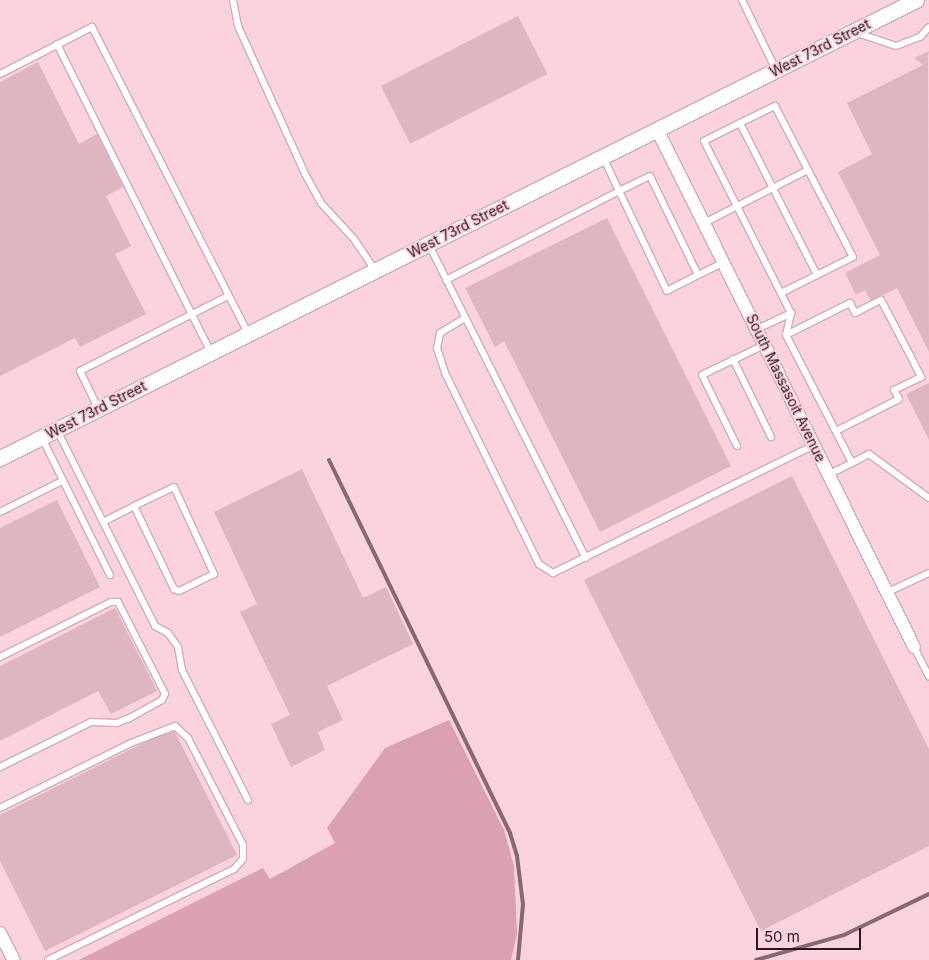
<!DOCTYPE html>
<style>
body{margin:0}
#map{position:relative;width:929px;height:960px;overflow:hidden;background:#fbd3dd;font-family:Inter,sans-serif}
div>[style]{position:absolute}
.green>*{inset:0;background:#daa2b1}
.building>*{inset:0;background:#ddb6bf;transform-origin:0 0}
.roads{filter:drop-shadow(1px 0 #d2abb4) drop-shadow(-1px 0 #d2abb4) drop-shadow(0 1px #d2abb4) drop-shadow(0 -1px #d2abb4)}
.service>*{height:6px;margin:-3px;padding:0 3px;transform-origin:3px;border-radius:3px;background:#fff}
.minor>*{height:12px;margin:-6px;padding:0 6px;transform-origin:6px;border-radius:6px;background:#fff}
.tertiary>*{height:15px;margin:-7.5px;padding:0 7.5px;transform-origin:7.5px;border-radius:7.5px;background:#fff}
.rail>*{height:4px;margin:-2px;padding:0 2px;transform-origin:2px;border-radius:2px;background:#846a71}
span{translate:-50% -50%;white-space:nowrap;text-align:center;line-height:1.15;-webkit-text-stroke:4px #fbd3dd;paint-order:stroke}
.street-label{font-size:14px;color:#27191d}
.scale{position:absolute;left:756px;top:928px;width:105px;height:22px;box-sizing:border-box;border:2px solid #27191d;border-top:0;padding-left:6px;font-size:15px;line-height:18px;white-space:nowrap;color:#27191d;-webkit-text-stroke:4px #fbd3dd;paint-order:stroke}
</style>
<div id="map">
<div class="green">
<i style="clip-path:polygon(449px 720px,504px 830px,514px 866px,517px 934px,511px 960px,79px 960px,263px 868px,270px 879px,335px 843px,327px 828px,385px 748px)"></i>
</div>
<div class="building">
<i style="left:518px;top:16px;width:65px;height:154px;rotate:63deg"></i>
<i style="clip-path:polygon(929px 51px,928px 56px,929px 352px,897px 288px,871px 301px,865px 290px,856px 295px,845px 273px,880px 255px,838px 172px,872px 154px,847px 103px,923px 65px,914px 58px)"></i>
<i style="clip-path:polygon(38px 62px,79px 144px,97px 134px,123px 187px,106px 196px,131px 246px,115px 254px,146px 314px,80px 347px,75px 338px,0 376px,0 82px)"></i>
<i style="clip-path:polygon(607px 218px,731px 466px,600px 532px,504px 341px,495px 347px,465px 288px)"></i>
<i style="clip-path:polygon(929px 383px,929px 440px,906px 394px)"></i>
<i style="clip-path:polygon(302px 469px,363px 598px,386px 587px,413px 644px,327px 686px,343px 720px,318px 732px,325px 750px,291px 767px,271px 724px,290px 715px,240px 612px,257px 604px,214px 512px)"></i>
<i style="clip-path:polygon(792px 476px,929px 749px,929px 846px,761px 931px,584px 580px)"></i>
<i style="clip-path:polygon(57px 500px,100px 587px,0 637px,0 528px)"></i>
<i style="clip-path:polygon(115px 608px,157px 691px,111px 714px,98px 691px,0 741px,0 666px)"></i>
<i style="clip-path:polygon(173px 728px,237px 855px,45px 951px,0 861px,0 815px)"></i>
</div>
<div class="roads">
<div class="service">
<i style="left:233px;top:0;width:26px;rotate:79deg"></i>
<i style="left:238px;top:26px;width:162px;rotate:65.6deg"></i>
<i style="left:305px;top:174px;width:33px;rotate:61deg"></i>
<i style="left:321px;top:203px;width:49px;rotate:47.5deg"></i>
<i style="left:354px;top:239px;width:37px;rotate:56deg"></i>
<i style="left:742px;top:0;width:78px;rotate:64.1deg"></i>
<i style="left:854px;top:32px;width:44px;rotate:18.4deg"></i>
<i style="left:896px;top:46px;width:26px;rotate:-21deg"></i>
<i style="left:920px;top:37px;width:13px;rotate:-48deg"></i>
<i style="left:57px;top:44px;width:343px;rotate:63.5deg"></i>
<i style="left:0;top:74px;width:103px;rotate:-27.1deg"></i>
<i style="left:92px;top:27px;width:343px;rotate:63deg"></i>
<i style="left:740px;top:123px;width:39px;rotate:-26deg"></i>
<i style="left:775px;top:106px;width:170px;rotate:62.7deg"></i>
<i style="left:853px;top:257px;width:40px;rotate:153.4deg"></i>
<i style="left:704px;top:223px;width:117px;rotate:-27deg"></i>
<i style="left:429px;top:245px;width:350px;rotate:63.4deg"></i>
<i style="left:698px;top:275px;width:28px;rotate:-26deg"></i>
<i style="left:446px;top:280px;width:195px;rotate:-27.2deg"></i>
<i style="left:619px;top:191px;width:34px;rotate:-26deg"></i>
<i style="left:650px;top:176px;width:110px;rotate:64.1deg"></i>
<i style="left:698px;top:275px;width:35px;rotate:153deg"></i>
<i style="left:667px;top:291px;width:111px;rotate:-115.6deg"></i>
<i style="left:619px;top:191px;width:38px;rotate:-115deg"></i>
<i style="left:781px;top:293px;width:40px;rotate:-26.6deg"></i>
<i style="left:817px;top:275px;width:170px;rotate:-116.9deg"></i>
<i style="left:740px;top:123px;width:40px;rotate:153.4deg"></i>
<i style="left:704px;top:141px;width:193px;rotate:63.2deg"></i>
<i style="left:791px;top:313px;width:23px;rotate:103deg"></i>
<i style="left:786px;top:335px;width:144px;rotate:62.7deg"></i>
<i style="left:852px;top:463px;width:25px;rotate:154deg"></i>
<i style="left:465px;top:318px;width:29px;rotate:149deg"></i>
<i style="left:440px;top:333px;width:15px;rotate:101deg"></i>
<i style="left:437px;top:348px;width:28px;rotate:72deg"></i>
<i style="left:446px;top:375px;width:211px;rotate:63.8deg"></i>
<i style="left:539px;top:564px;width:17px;rotate:33deg"></i>
<i style="left:553px;top:573px;width:291px;rotate:-26.1deg"></i>
<i style="left:757px;top:329px;width:38px;rotate:-25deg"></i>
<i style="left:786px;top:335px;width:72px;rotate:-26.6deg"></i>
<i style="left:850px;top:303px;width:11px;rotate:63deg"></i>
<i style="left:855px;top:313px;width:29px;rotate:-27deg"></i>
<i style="left:881px;top:300px;width:62px;rotate:62.2deg"></i>
<i style="left:910px;top:355px;width:25px;rotate:63deg"></i>
<i style="left:921px;top:377px;width:30px;rotate:154deg"></i>
<i style="left:894px;top:390px;width:10px;rotate:61deg"></i>
<i style="left:899px;top:399px;width:71px;rotate:153.1deg"></i>
<i style="left:733px;top:359px;width:87px;rotate:64deg"></i>
<i style="left:98px;top:408px;width:41px;rotate:-115.9deg"></i>
<i style="left:80px;top:371px;width:166px;rotate:-26.9deg"></i>
<i style="left:57px;top:430px;width:219px;rotate:63.4deg"></i>
<i style="left:155px;top:626px;width:15px;rotate:28deg"></i>
<i style="left:168px;top:633px;width:17px;rotate:54deg"></i>
<i style="left:178px;top:647px;width:23px;rotate:80deg"></i>
<i style="left:182px;top:670px;width:146px;rotate:63.1deg"></i>
<i style="left:42px;top:438px;width:153px;rotate:63.6deg"></i>
<i style="left:737px;top:446px;width:79px;rotate:-116.2deg"></i>
<i style="left:702px;top:375px;width:69px;rotate:-25.8deg"></i>
<i style="left:852px;top:463px;width:19px;rotate:-28deg"></i>
<i style="left:869px;top:454px;width:74px;rotate:36.3deg"></i>
<i style="left:0;top:512px;width:69px;rotate:-26.6deg"></i>
<i style="left:103px;top:522px;width:35px;rotate:-27deg"></i>
<i style="left:134px;top:506px;width:44px;rotate:-25.4deg"></i>
<i style="left:174px;top:487px;width:96px;rotate:65.3deg"></i>
<i style="left:214px;top:574px;width:39px;rotate:154deg"></i>
<i style="left:179px;top:591px;width:5px;rotate:-158deg"></i>
<i style="left:174px;top:589px;width:92px;rotate:-115.7deg"></i>
<i style="left:888px;top:592px;width:45px;rotate:-24.9deg"></i>
<i style="left:914px;top:647px;width:33px;rotate:63deg"></i>
<i style="left:0;top:657px;width:124px;rotate:-26.4deg"></i>
<i style="left:111px;top:602px;width:7px"></i>
<i style="left:118px;top:602px;width:103px;rotate:62.9deg"></i>
<i style="left:165px;top:694px;width:7px;rotate:117deg"></i>
<i style="left:162px;top:700px;width:38px;rotate:151deg"></i>
<i style="left:129px;top:718px;width:13px;rotate:157deg"></i>
<i style="left:117px;top:723px;width:26px;rotate:-178deg"></i>
<i style="left:91px;top:722px;width:102px;rotate:153.7deg"></i>
<i style="left:0;top:808px;width:146px;rotate:-26.4deg"></i>
<i style="left:131px;top:743px;width:47px;rotate:-21.1deg"></i>
<i style="left:175px;top:726px;width:18px;rotate:43deg"></i>
<i style="left:188px;top:738px;width:120px;rotate:62.8deg"></i>
<i style="left:243px;top:845px;width:14px;rotate:90deg"></i>
<i style="left:243px;top:859px;width:13px;rotate:132deg"></i>
<i style="left:234px;top:869px;width:207px;rotate:153.9deg"></i>
</div>
<div class="minor">
<i style="left:657px;top:129px;width:578px;rotate:63.61deg"></i>
<i style="left:0;top:933px;width:30px;rotate:63deg"></i>
</div>
<div class="tertiary">
<i style="left:0;top:458px;width:1024px;rotate:-26.57deg"></i>
</div>
</div>
<div class="rail">
<i style="left:329px;top:460px;width:415px;rotate:64.1deg"></i>
<i style="left:510px;top:833px;width:24px;rotate:73deg"></i>
<i style="left:517px;top:856px;width:48px;rotate:82.9deg"></i>
<i style="left:523px;top:904px;width:56px;rotate:95.1deg"></i>
<i style="left:756px;top:960px;width:91px;rotate:-15.9deg"></i>
<i style="left:844px;top:935px;width:94px;rotate:-25.8deg"></i>
</div>
<div class="street-label">
<span style="left:820px;top:48px;rotate:-27deg">West 73rd Street</span>
<span style="left:458px;top:229px;rotate:-27deg">West 73rd Street</span>
<span style="left:786px;top:388px;rotate:64deg">South Massasoit Avenue</span>
<span style="left:96px;top:410px;rotate:-27deg">West 73rd Street</span>
</div>
<div class="scale">50 m</div>
</div>
